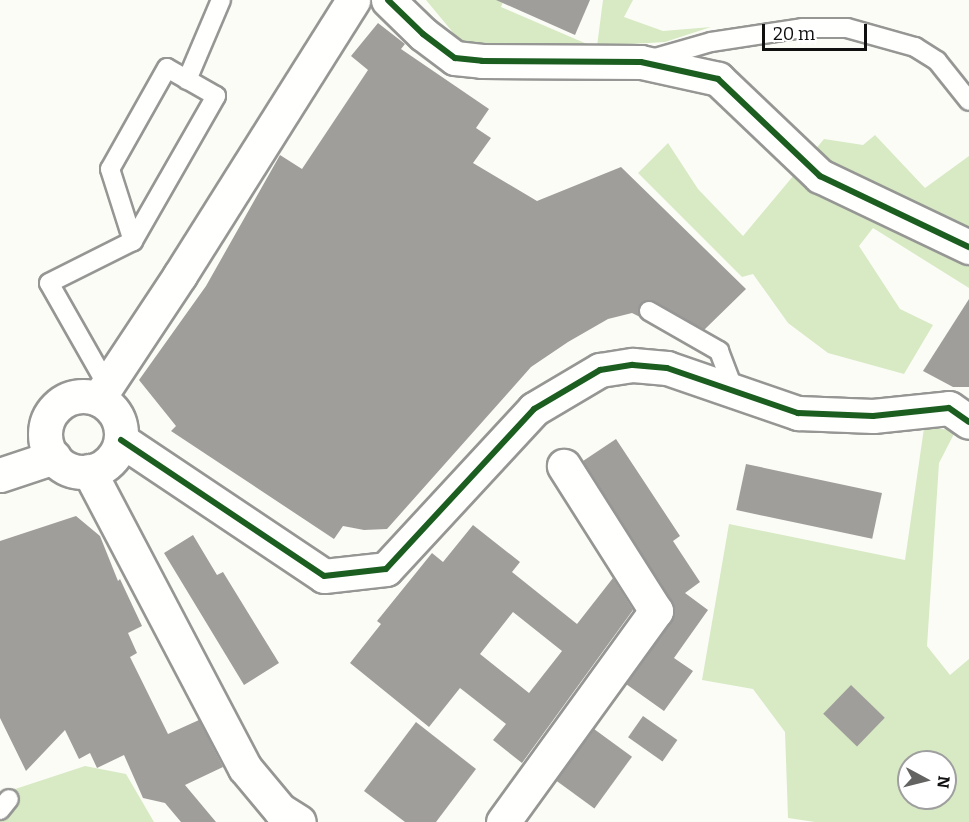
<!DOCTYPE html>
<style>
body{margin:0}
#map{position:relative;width:969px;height:822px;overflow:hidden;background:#fcfcf7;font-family:Bitter,serif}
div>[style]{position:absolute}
.forest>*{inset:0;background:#d7eac4}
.building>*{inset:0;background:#a09e9b;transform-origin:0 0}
.roads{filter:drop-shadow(2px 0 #969694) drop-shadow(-2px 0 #969694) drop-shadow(0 2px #969694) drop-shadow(0 -2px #969694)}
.service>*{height:18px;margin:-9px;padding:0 9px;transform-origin:9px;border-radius:9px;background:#fffffe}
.minor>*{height:33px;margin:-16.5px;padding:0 16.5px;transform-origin:16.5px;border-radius:16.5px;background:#fffffe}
.minor>.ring{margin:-16.5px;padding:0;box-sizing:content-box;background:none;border:33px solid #fffffe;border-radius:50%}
.tertiary>*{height:33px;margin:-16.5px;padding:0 16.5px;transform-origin:16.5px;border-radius:16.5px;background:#fffffe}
.cycleway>*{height:6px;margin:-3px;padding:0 3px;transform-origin:3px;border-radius:3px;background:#1b5e20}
span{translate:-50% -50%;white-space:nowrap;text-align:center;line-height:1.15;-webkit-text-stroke:6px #fff;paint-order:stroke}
.north{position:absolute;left:897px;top:750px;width:60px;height:60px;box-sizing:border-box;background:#fff;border:2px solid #9f9f9f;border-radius:50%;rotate:97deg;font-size:16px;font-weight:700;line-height:24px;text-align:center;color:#101010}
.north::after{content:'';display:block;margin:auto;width:21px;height:27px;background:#636361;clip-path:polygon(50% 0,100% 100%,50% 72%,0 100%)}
.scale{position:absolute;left:762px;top:24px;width:105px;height:27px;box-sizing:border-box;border:3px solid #101010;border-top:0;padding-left:8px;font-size:18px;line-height:21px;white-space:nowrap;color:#101010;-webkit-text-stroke:4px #fff;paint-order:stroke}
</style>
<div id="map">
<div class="forest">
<i style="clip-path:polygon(426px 0,504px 0,501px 7px,594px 47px,545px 52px,460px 41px)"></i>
<i style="clip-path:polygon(603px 0,633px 0,624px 17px,663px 31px,711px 27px,665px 42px,597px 46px)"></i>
<i style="clip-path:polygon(875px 135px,925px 188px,969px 156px,969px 288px,873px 228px,859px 246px,900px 309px,933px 325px,904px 374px,828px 353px,788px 323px,753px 274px,742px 277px,638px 173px,668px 143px,698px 189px,743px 236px,824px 139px,863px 145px)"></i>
<i style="clip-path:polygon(evenodd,924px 428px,956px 430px,939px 463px,927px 646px,950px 675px,969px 659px,969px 822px,815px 822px,788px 818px,785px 732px,753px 689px,702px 680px,729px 524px,905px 560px,924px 428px,909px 762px,945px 762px,945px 798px,909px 798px,909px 762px)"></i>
<i style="clip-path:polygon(85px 766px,126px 774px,154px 822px,0 822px,0 794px)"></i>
</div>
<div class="building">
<i style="clip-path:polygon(496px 0,590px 0,575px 35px)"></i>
<i style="clip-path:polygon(378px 23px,405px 44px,401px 49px,489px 109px,476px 128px,491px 138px,473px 163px,537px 201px,621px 167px,746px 289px,704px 330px,648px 300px,639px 306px,640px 317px,632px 313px,608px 319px,568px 342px,531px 367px,387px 529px,364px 530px,343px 526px,334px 539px,171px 431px,176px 426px,139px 380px,206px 286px,280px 155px,302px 169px,368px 70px,351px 56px)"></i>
<i style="clip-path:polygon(969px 299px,969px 387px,953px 387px,923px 371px)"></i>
<i style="clip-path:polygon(616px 439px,680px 536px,673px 541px,700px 582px,685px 593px,708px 610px,674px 658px,693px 671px,664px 711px,626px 684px,671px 622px,675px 612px,672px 602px,583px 461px)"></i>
<i style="left:746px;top:464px;width:139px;height:47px;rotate:12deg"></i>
<i style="clip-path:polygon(76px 516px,100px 536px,118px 581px,120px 579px,142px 626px,128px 633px,137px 653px,130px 657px,168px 734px,199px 720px,223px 767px,185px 785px,216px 822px,181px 822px,165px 803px,143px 798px,124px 755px,97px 768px,90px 753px,79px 759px,65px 730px,26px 771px,0 718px,0 541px)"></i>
<i style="clip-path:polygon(evenodd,473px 525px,520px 562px,512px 572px,577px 624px,613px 578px,633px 610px,522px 763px,493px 740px,506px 724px,460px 688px,429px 727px,350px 663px,381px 624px,377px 621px,432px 553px,443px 562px,473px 525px,513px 612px,562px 651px,529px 693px,480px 654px,513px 612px)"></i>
<i style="clip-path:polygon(193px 535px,217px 575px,223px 572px,279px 663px,244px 685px,164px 553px)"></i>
<i style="left:851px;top:685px;width:47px;height:40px;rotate:44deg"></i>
<i style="left:643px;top:716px;width:42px;height:26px;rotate:35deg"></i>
<i style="clip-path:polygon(416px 722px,476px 769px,436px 822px,405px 822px,364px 791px)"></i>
<i style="left:594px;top:729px;width:47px;height:64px;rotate:36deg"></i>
</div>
<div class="roads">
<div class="service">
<i style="left:652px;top:59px;width:61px;rotate:-16.1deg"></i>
<i style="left:711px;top:42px;width:92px;rotate:-8.7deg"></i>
<i style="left:802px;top:28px;width:45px"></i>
<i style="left:847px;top:28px;width:71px;rotate:15.6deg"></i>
<i style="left:915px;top:47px;width:26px;rotate:32deg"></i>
<i style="left:937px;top:61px;width:51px;rotate:51.3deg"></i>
<i style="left:187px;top:80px;width:87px;rotate:-67deg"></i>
<i style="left:649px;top:311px;width:81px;rotate:29.7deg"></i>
<i style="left:719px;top:351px;width:45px;rotate:69.1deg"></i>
<i style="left:107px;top:385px;width:117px;rotate:-119.6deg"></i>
<i style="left:49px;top:283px;width:94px;rotate:-26.6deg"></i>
<i style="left:133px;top:241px;width:167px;rotate:-60.2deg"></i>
<i style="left:216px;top:96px;width:56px;rotate:-150.3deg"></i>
<i style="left:167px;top:68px;width:116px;rotate:119.4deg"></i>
<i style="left:110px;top:169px;width:76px;rotate:72.3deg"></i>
<i style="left:0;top:810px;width:14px;rotate:-51deg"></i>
</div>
<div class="minor">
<i style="left:388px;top:0;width:49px;rotate:44.2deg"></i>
<i style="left:423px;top:34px;width:40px;rotate:37deg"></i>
<i style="left:455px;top:58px;width:27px;rotate:6deg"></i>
<i style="left:482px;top:61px;width:159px;rotate:0.4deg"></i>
<i style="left:641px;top:62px;width:79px;rotate:12.4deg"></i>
<i style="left:718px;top:79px;width:141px;rotate:43.6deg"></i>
<i style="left:820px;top:176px;width:165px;rotate:25.5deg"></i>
<i class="ring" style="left:45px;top:396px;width:43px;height:43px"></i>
<i style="left:98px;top:399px;width:149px;rotate:-56.5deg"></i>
<i style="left:180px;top:275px;width:325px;rotate:-57.8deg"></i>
<i style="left:121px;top:440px;width:244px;rotate:33.8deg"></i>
<i style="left:324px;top:576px;width:62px;rotate:-6.4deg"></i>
<i style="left:386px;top:569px;width:218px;rotate:-47.2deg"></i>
<i style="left:534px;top:409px;width:77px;rotate:-30.6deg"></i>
<i style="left:600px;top:370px;width:33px;rotate:-9deg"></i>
<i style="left:633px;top:365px;width:34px;rotate:5deg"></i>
<i style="left:667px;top:368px;width:139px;rotate:19deg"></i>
<i style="left:798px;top:413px;width:75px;rotate:2.3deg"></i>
<i style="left:873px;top:416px;width:76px;rotate:-6deg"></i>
<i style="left:949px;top:408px;width:24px;rotate:35deg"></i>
<i style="left:0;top:475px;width:57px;rotate:-18.4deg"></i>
<i style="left:503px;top:822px;width:261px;rotate:-54.1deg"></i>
<i style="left:656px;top:611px;width:172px;rotate:-122.4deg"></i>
</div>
<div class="tertiary">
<i style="left:89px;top:471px;width:335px;rotate:62.3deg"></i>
<i style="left:245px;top:768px;width:55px;rotate:50.2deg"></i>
<i style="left:280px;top:810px;width:22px;rotate:32deg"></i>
</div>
</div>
<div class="cycleway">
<i style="left:388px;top:0;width:49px;rotate:44.2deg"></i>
<i style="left:423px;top:34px;width:40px;rotate:37deg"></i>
<i style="left:455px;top:58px;width:27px;rotate:6deg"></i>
<i style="left:482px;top:61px;width:159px;rotate:0.4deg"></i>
<i style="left:641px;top:62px;width:79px;rotate:12.4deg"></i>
<i style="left:718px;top:79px;width:141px;rotate:43.6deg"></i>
<i style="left:820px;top:176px;width:165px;rotate:25.5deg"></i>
<i style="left:121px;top:440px;width:244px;rotate:33.8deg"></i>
<i style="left:324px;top:576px;width:62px;rotate:-6.4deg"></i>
<i style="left:386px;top:569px;width:218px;rotate:-47.2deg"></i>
<i style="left:534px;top:409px;width:77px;rotate:-30.6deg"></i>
<i style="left:600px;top:370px;width:33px;rotate:-9deg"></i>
<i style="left:633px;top:365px;width:34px;rotate:5deg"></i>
<i style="left:667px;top:368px;width:139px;rotate:19deg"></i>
<i style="left:798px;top:413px;width:75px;rotate:2.3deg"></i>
<i style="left:873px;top:416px;width:76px;rotate:-6deg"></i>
<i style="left:949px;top:408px;width:24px;rotate:35deg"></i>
</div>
<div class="north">N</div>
<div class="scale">20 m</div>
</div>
